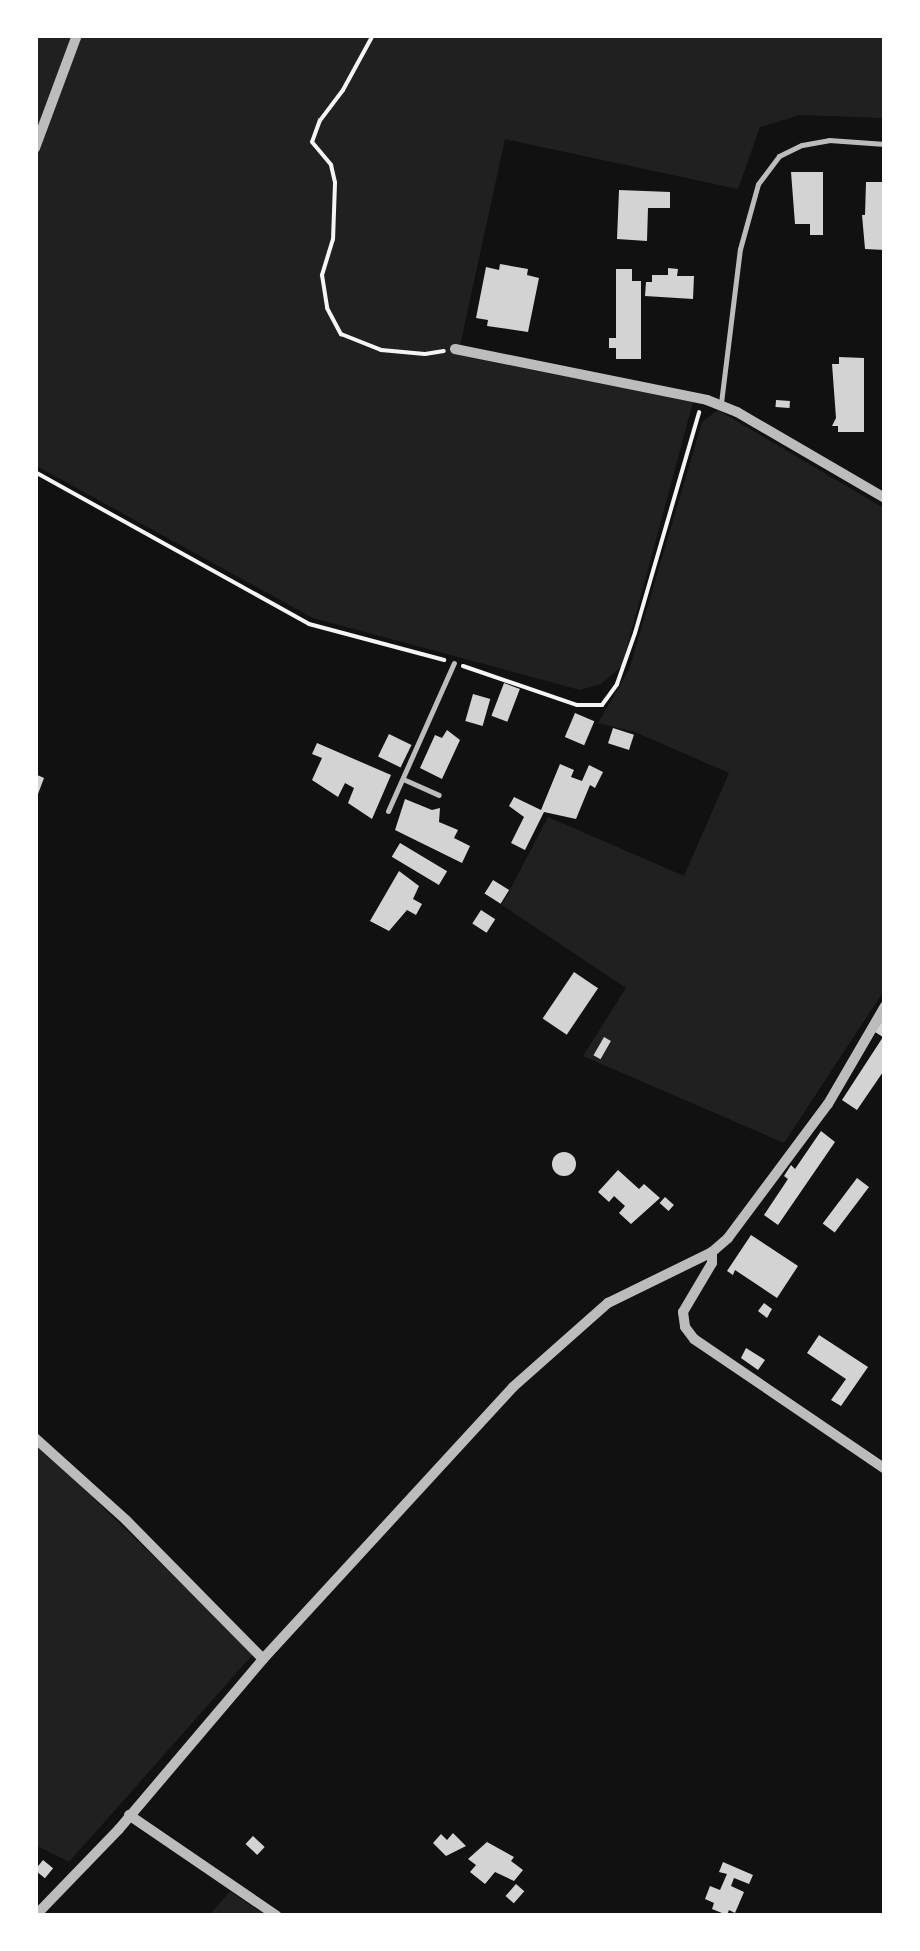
<!DOCTYPE html>
<style>
body{margin:0}
#map{position:relative;width:920px;height:1951px;overflow:hidden;background:#111;font-family:Poppins,sans-serif}
div>[style]{position:absolute}
.green>*{inset:0;background:#202020}
.building>*{inset:0;background:#d3d3d3;transform-origin:0 0}
.round{border-radius:50%}
.path>*{height:4px;margin:-2px;padding:0 2px;transform-origin:2px;border-radius:2px;background:#f5f5f5}
.service>*{height:5px;margin:-2.5px;padding:0 2.5px;transform-origin:2.5px;border-radius:2.5px;background:#bcbcbc}
.minor>*{height:10px;margin:-5px;padding:0 5px;transform-origin:5px;border-radius:5px;background:#bcbcbc}
span{translate:-50% -50%;white-space:nowrap;text-align:center;line-height:1.15;-webkit-text-stroke:8px #fff;paint-order:stroke}
.frame{position:absolute;inset:0;border:38px solid #fff;pointer-events:none}
</style>
<div id="map">
<div class="green">
<i style="clip-path:polygon(35px 35px,77px 35px,35px 148px)"></i>
<i style="clip-path:polygon(82px 35px,885px 35px,885px 118px,800px 115px,760px 127px,738px 189px,505px 139px,458px 355px,693px 402px,622px 666px,601px 684px,580px 690px,313px 618px,35px 465px,35px 158px)"></i>
<i style="clip-path:polygon(718px 410px,885px 509px,885px 989px,784px 1143px,583px 1056px,626px 988px,502px 905px,548px 817px,684px 876px,729px 773px,635px 732px,598px 723px,629px 670px,702px 422px)"></i>
<i style="clip-path:polygon(35px 1442px,254px 1653px,69px 1862px,35px 1845px)"></i>
<i style="clip-path:polygon(230px 1892px,231px 1892px,266px 1916px,208px 1916px)"></i>
</div>
<div class="building">
<i style="clip-path:polygon(791px 172px,823px 172px,823px 235px,810px 235px,810px 224px,795px 224px)"></i>
<i style="clip-path:polygon(866px 182px,885px 182px,885px 250px,865px 249px,862px 215px,865px 215px)"></i>
<i style="clip-path:polygon(619px 190px,670px 192px,670px 208px,648px 208px,647px 241px,617px 239px)"></i>
<i style="clip-path:polygon(500px 264px,528px 269px,527px 275px,539px 278px,528px 332px,487px 326px,488px 320px,476px 318px,486px 267px,499px 270px)"></i>
<i style="clip-path:polygon(668px 268px,678px 269px,677px 276px,694px 276px,693px 299px,645px 296px,646px 282px,652px 282px,652px 275px,668px 275px)"></i>
<i style="clip-path:polygon(616px 269px,632px 269px,632px 281px,641px 281px,641px 359px,616px 359px,616px 348px,609px 348px,609px 338px,616px 338px)"></i>
<i style="clip-path:polygon(839px 357px,864px 358px,864px 432px,838px 432px,838px 426px,832px 426px,836px 418px,832px 364px,839px 364px)"></i>
<i style="left:776px;top:400px;width:14px;height:7px;rotate:4deg"></i>
<i style="left:504px;top:683px;width:17px;height:35px;rotate:21deg"></i>
<i style="left:473px;top:694px;width:18px;height:28px;rotate:16deg"></i>
<i style="left:575px;top:713px;width:21px;height:26px;rotate:23deg"></i>
<i style="left:613px;top:728px;width:22px;height:16px;rotate:18deg"></i>
<i style="clip-path:polygon(447px 730px,460px 740px,442px 779px,420px 768px,435px 735px,442px 738px)"></i>
<i style="left:389px;top:734px;width:25px;height:25px;rotate:26deg"></i>
<i style="clip-path:polygon(317px 743px,391px 775px,372px 819px,348px 803px,354px 788px,345px 783px,338px 797px,312px 780px,322px 758px,312px 754px)"></i>
<i style="clip-path:polygon(560px 764px,574px 770px,571px 777px,582px 781px,589px 765px,603px 772px,595px 788px,590px 785px,576px 819px,544px 812px,525px 850px,511px 843px,524px 817px,509px 806px,514px 797px,541px 810px)"></i>
<i style="clip-path:polygon(35px 774px,44px 778px,35px 802px)"></i>
<i style="clip-path:polygon(405px 799px,432px 810px,440px 808px,439px 822px,458px 830px,454px 838px,470px 846px,462px 863px,395px 830px)"></i>
<i style="left:400px;top:843px;width:55px;height:16px;rotate:31deg"></i>
<i style="clip-path:polygon(399px 871px,419px 886px,413px 899px,422px 904px,416px 915px,407px 910px,389px 931px,370px 921px)"></i>
<i style="left:493px;top:880px;width:19px;height:16px;rotate:32deg"></i>
<i style="left:481px;top:910px;width:17px;height:16px;rotate:33deg"></i>
<i style="left:574px;top:972px;width:29px;height:56px;rotate:34deg"></i>
<i style="clip-path:polygon(885px 1016px,885px 1069px,857px 1110px,842px 1100px,883px 1037px,875px 1032px)"></i>
<i style="left:604px;top:1037px;width:8px;height:21px;rotate:30deg"></i>
<i style="clip-path:polygon(821px 1131px,835px 1142px,778px 1225px,764px 1215px,788px 1179px,784px 1176px,791px 1165px,795px 1169px)"></i>
<i class="round" style="left:552px;top:1152px;width:24px;height:24px"></i>
<i style="clip-path:polygon(618px 1170px,639px 1189px,644px 1184px,660px 1198px,631px 1224px,619px 1213px,625px 1206px,614px 1196px,609px 1202px,598px 1192px)"></i>
<i style="left:857px;top:1178px;width:15px;height:57px;rotate:37deg"></i>
<i style="left:665px;top:1197px;width:12px;height:8px;rotate:42deg"></i>
<i style="clip-path:polygon(751px 1235px,798px 1266px,777px 1298px,735px 1270px,733px 1275px,727px 1271px)"></i>
<i style="clip-path:polygon(764px 1303px,772px 1309px,767px 1318px,758px 1311px)"></i>
<i style="clip-path:polygon(819px 1335px,868px 1367px,841px 1406px,831px 1400px,846px 1379px,807px 1353px)"></i>
<i style="clip-path:polygon(746px 1348px,765px 1360px,758px 1370px,741px 1358px)"></i>
<i style="clip-path:polygon(453px 1833px,466px 1846px,446px 1856px,433px 1843px,441px 1834px,447px 1840px)"></i>
<i style="left:253px;top:1836px;width:16px;height:11px;rotate:43deg"></i>
<i style="clip-path:polygon(487px 1842px,514px 1857px,511px 1861px,523px 1870px,514px 1881px,495px 1872px,485px 1884px,470px 1872px,476px 1865px,468px 1859px)"></i>
<i style="left:43px;top:1860px;width:13px;height:13px;rotate:39deg"></i>
<i style="clip-path:polygon(723px 1862px,753px 1875px,749px 1884px,734px 1878px,731px 1886px,744px 1892px,735px 1913px,729px 1910px,727px 1915px,712px 1909px,714px 1903px,705px 1899px,710px 1886px,720px 1890px,727px 1874px,719px 1872px)"></i>
<i style="left:516px;top:1884px;width:11px;height:16px;rotate:41deg"></i>
</div>
<div class="path">
<i style="left:373px;top:35px;width:63px;rotate:118.6deg"></i>
<i style="left:343px;top:90px;width:38px;rotate:127deg"></i>
<i style="left:320px;top:120px;width:23px;rotate:110deg"></i>
<i style="left:312px;top:142px;width:30px;rotate:50deg"></i>
<i style="left:331px;top:165px;width:18px;rotate:77deg"></i>
<i style="left:335px;top:183px;width:56px;rotate:92deg"></i>
<i style="left:333px;top:239px;width:38px;rotate:107deg"></i>
<i style="left:322px;top:275px;width:33px;rotate:81deg"></i>
<i style="left:327px;top:308px;width:30px;rotate:62deg"></i>
<i style="left:341px;top:334px;width:43px;rotate:21.8deg"></i>
<i style="left:381px;top:350px;width:44px;rotate:5.2deg"></i>
<i style="left:425px;top:354px;width:19px;rotate:-9deg"></i>
<i style="left:35px;top:472px;width:313px;rotate:29deg"></i>
<i style="left:309px;top:624px;width:140px;rotate:14.9deg"></i>
<i style="left:463px;top:666px;width:120px;rotate:18.9deg"></i>
<i style="left:577px;top:705px;width:25px"></i>
<i style="left:602px;top:705px;width:26px;rotate:-54deg"></i>
<i style="left:617px;top:684px;width:54px;rotate:-70.6deg"></i>
<i style="left:635px;top:633px;width:230px;rotate:-73.8deg"></i>
</div>
<div class="service">
<i style="left:721px;top:403px;width:155px;rotate:-83deg"></i>
<i style="left:740px;top:249px;width:67px;rotate:-74.5deg"></i>
<i style="left:758px;top:184px;width:35px;rotate:-53deg"></i>
<i style="left:779px;top:156px;width:25px;rotate:-26deg"></i>
<i style="left:802px;top:145px;width:27px;rotate:-10deg"></i>
<i style="left:829px;top:140px;width:56px;rotate:4.1deg"></i>
<i style="left:403px;top:779px;width:39px;rotate:24deg"></i>
<i style="left:388px;top:811px;width:162px;rotate:-66deg"></i>
</div>
<div class="minor">
<i style="left:35px;top:148px;width:121px;rotate:-69.6deg"></i>
<i style="left:455px;top:349px;width:257px;rotate:11.4deg"></i>
<i style="left:707px;top:400px;width:32px;rotate:22deg"></i>
<i style="left:737px;top:412px;width:171px;rotate:30.2deg"></i>
<i style="left:712px;top:1252px;width:11px;rotate:90deg"></i>
<i style="left:712px;top:1263px;width:57px;rotate:120.6deg"></i>
<i style="left:683px;top:1312px;width:15px;rotate:82deg"></i>
<i style="left:685px;top:1327px;width:15px;rotate:53deg"></i>
<i style="left:694px;top:1339px;width:231px;rotate:34.2deg"></i>
<i style="left:35px;top:1438px;width:122px;rotate:42deg"></i>
<i style="left:126px;top:1520px;width:195px;rotate:45.4deg"></i>
<i style="left:129px;top:1815px;width:179px;rotate:34.3deg"></i>
<i style="left:35px;top:1916px;width:121px;rotate:-46deg"></i>
<i style="left:119px;top:1829px;width:223px;rotate:-49.7deg"></i>
<i style="left:263px;top:1659px;width:369px;rotate:-47.4deg"></i>
<i style="left:513px;top:1387px;width:127px;rotate:-41.5deg"></i>
<i style="left:608px;top:1303px;width:116px;rotate:-26.1deg"></i>
<i style="left:712px;top:1252px;width:21px;rotate:-41deg"></i>
<i style="left:728px;top:1238px;width:167px;rotate:-53.3deg"></i>
<i style="left:828px;top:1104px;width:113px;rotate:-59.8deg"></i>
</div>
<div class="frame"></div>
</div>
